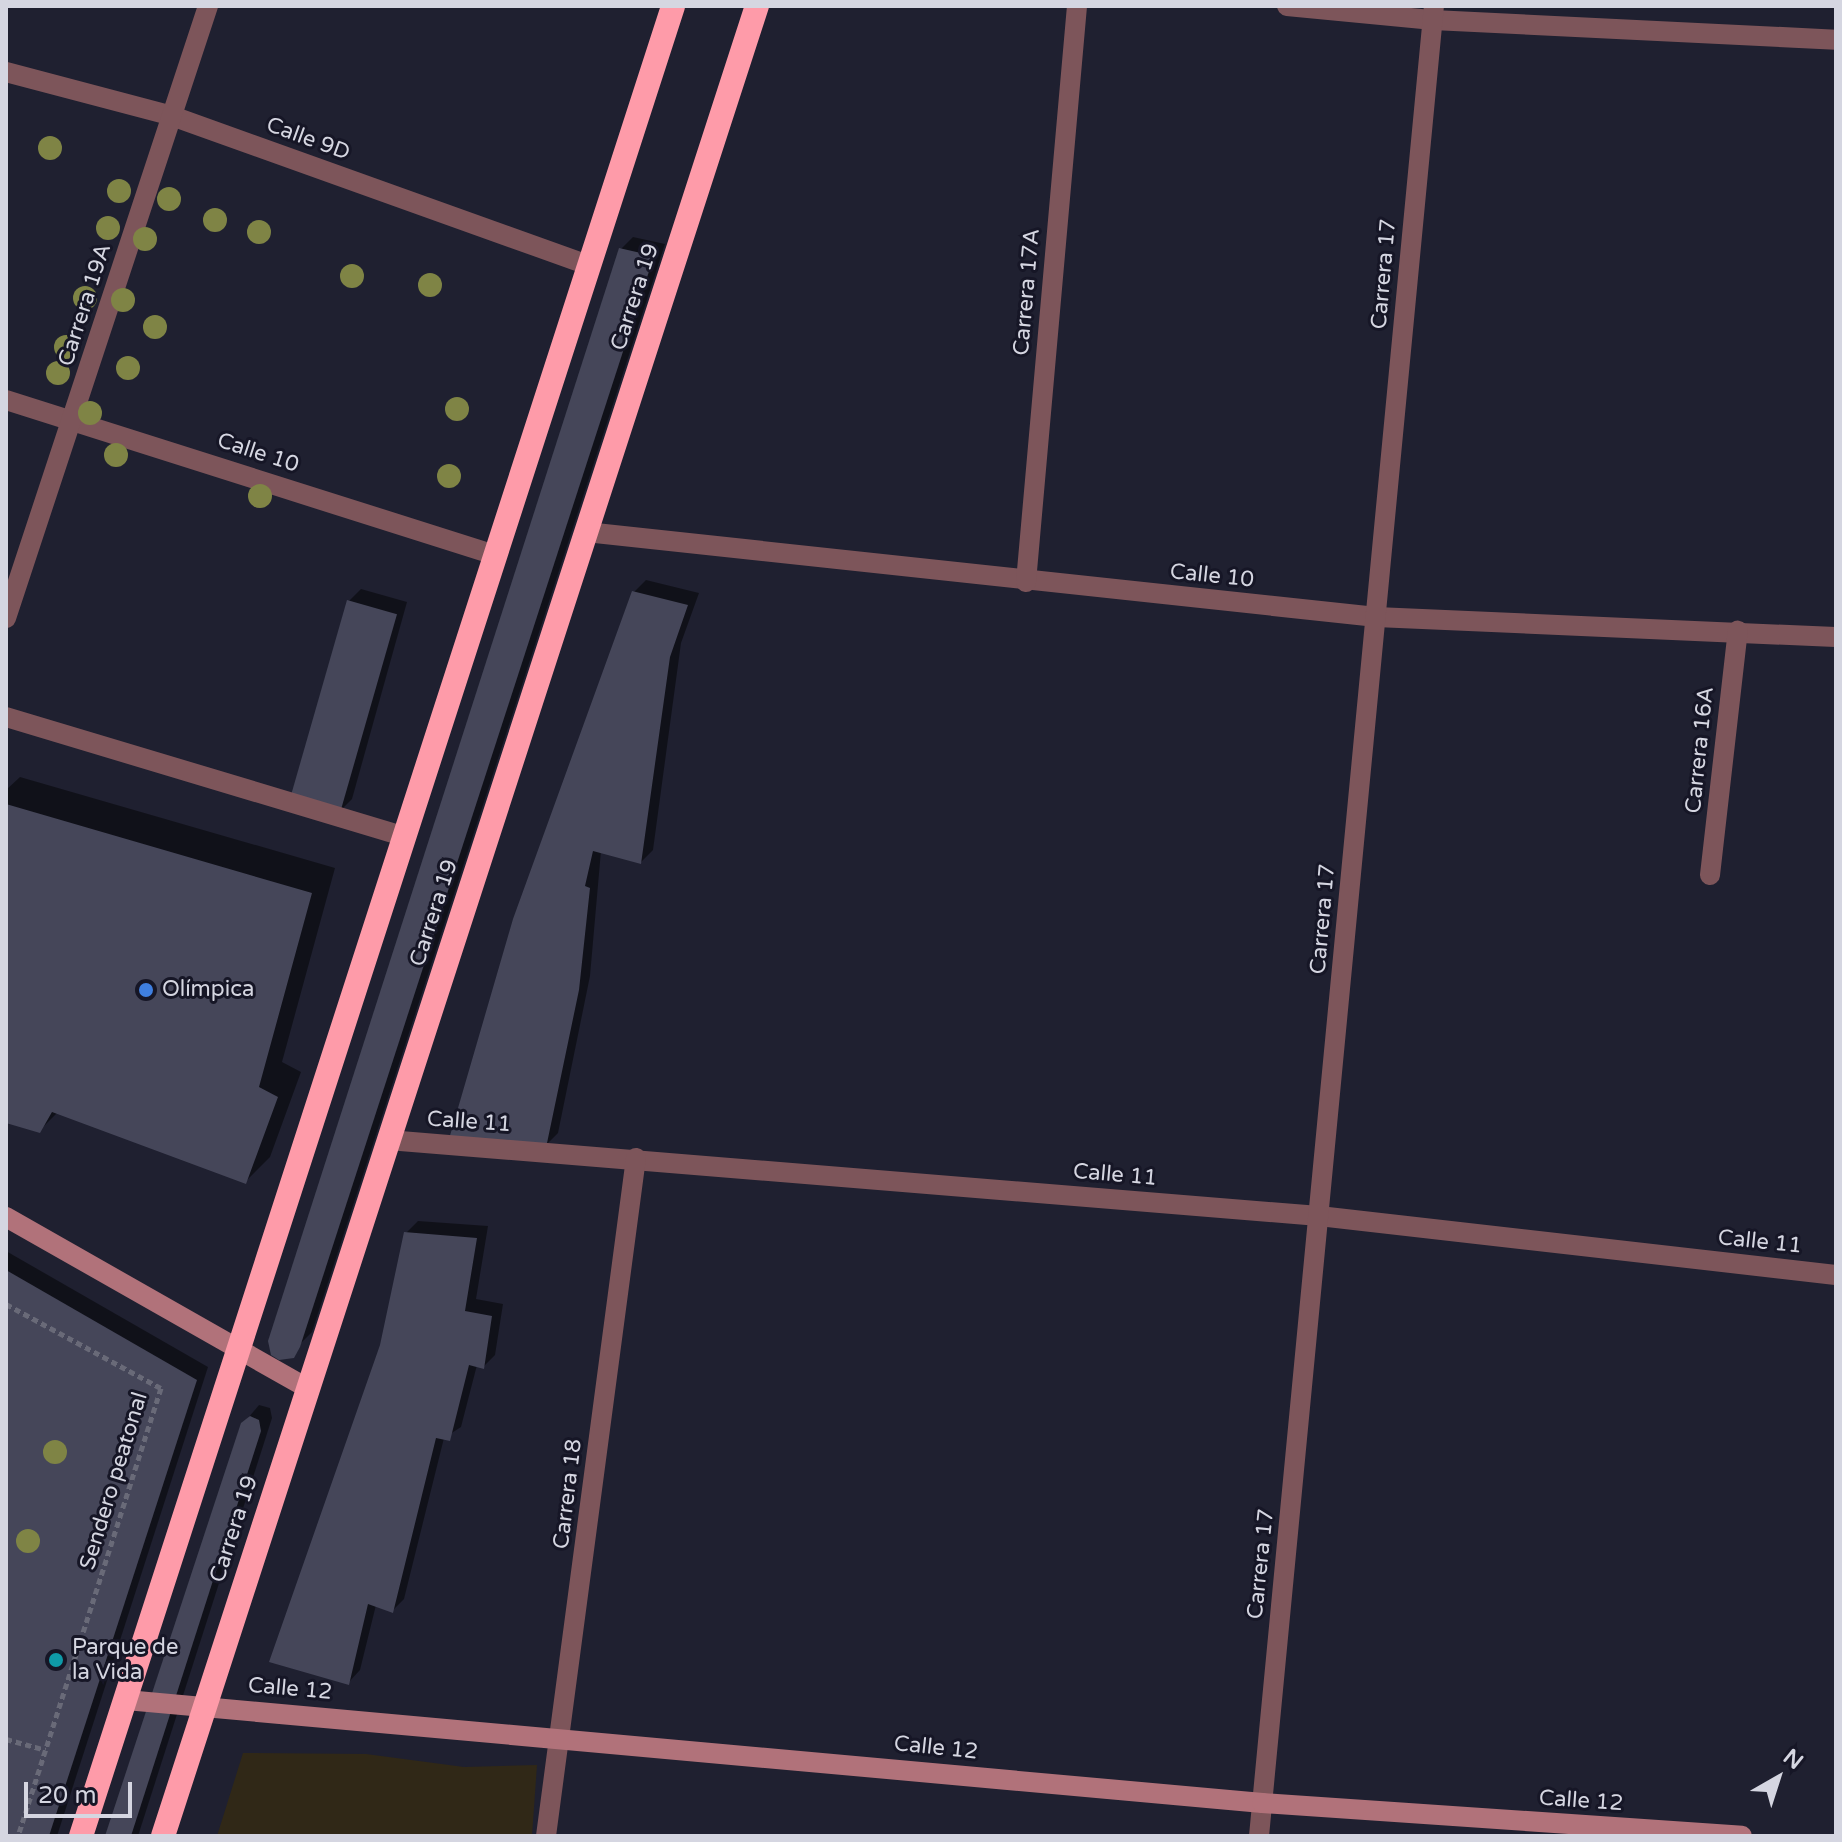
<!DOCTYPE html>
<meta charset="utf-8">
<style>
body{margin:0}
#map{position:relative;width:1842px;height:1842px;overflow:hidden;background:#1f2030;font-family:"Varela Round",sans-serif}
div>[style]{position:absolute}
.commercial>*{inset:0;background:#302817}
.shadow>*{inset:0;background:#0007}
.building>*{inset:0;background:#454659;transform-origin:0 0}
.path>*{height:5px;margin-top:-2.5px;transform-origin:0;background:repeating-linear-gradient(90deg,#696a78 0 6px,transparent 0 10px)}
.street>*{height:20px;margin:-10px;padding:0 10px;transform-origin:10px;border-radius:10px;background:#7d555a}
.secondary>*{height:20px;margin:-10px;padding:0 10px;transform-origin:10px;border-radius:10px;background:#b1727a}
.highway>*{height:24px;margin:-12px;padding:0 12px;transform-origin:12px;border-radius:12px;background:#fe9ba9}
.trees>*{width:24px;height:24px;margin:-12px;border-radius:50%;background:#7f8445}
.dots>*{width:22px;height:22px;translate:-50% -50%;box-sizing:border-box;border:4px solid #161626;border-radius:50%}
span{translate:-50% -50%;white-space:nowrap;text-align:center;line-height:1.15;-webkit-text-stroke:6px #161626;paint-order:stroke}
.street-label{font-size:22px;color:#d5d6e1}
.poi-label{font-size:22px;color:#d5d6e1}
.left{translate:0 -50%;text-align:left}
.frame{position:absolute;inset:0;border:8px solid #d5d6e1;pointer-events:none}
.north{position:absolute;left:1738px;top:1738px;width:80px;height:80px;-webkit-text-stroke:6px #161626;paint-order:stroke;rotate:39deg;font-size:22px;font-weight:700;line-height:32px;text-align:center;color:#d5d6e1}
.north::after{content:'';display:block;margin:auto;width:28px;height:36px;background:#d5d6e1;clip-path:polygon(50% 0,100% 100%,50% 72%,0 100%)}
.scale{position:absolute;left:24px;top:1782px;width:108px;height:36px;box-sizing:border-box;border:4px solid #d5d6e1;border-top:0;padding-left:10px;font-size:24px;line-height:28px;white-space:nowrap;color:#d5d6e1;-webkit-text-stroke:6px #161626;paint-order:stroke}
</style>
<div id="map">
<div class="commercial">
<i style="clip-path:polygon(243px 1753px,366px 1754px,464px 1767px,537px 1765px,532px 1836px,217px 1836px)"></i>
</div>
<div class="shadow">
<i style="clip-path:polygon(633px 237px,665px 244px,312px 1332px,285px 1359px,621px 249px)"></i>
<i style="clip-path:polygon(646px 580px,699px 593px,681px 643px,653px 850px,641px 862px,601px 851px,590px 976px,558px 1133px,546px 1145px,452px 1137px,634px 592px)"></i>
<i style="clip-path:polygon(361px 589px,407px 602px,352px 799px,340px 811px,349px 601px)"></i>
<i style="clip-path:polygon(20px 777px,335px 868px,282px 1062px,301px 1072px,270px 1157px,245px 1182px,58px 1112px,39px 1131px,6px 1121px,6px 790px)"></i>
<i style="clip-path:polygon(418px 1221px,488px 1226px,476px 1299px,503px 1304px,495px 1355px,483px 1367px,477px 1365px,461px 1427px,444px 1438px,404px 1599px,392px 1611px,376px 1605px,360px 1670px,348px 1683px,382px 1346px,406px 1233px)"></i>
<i style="clip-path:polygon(6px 1251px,208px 1367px,57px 1836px,6px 1836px)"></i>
<i style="clip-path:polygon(259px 1405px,270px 1408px,272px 1418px,138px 1836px,107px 1836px,243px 1424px)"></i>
</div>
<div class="building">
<i style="clip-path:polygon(619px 248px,654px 256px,300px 1347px,294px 1358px,279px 1360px,271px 1355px,268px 1341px)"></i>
<i style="clip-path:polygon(632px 591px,688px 605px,670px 657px,641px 864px,593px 851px,585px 886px,590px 888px,579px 990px,546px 1148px,449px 1139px,513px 919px)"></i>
<i style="left:347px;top:600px;width:52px;height:206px;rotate:16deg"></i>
<i style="clip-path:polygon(6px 804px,312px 893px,259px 1087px,278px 1097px,246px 1184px,52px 1112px,40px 1133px,6px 1123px)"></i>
<i style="clip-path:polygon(404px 1232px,477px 1238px,465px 1311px,492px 1316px,484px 1369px,469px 1365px,450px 1441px,436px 1438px,393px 1613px,368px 1604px,349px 1685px,269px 1662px,380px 1345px)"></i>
<i style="clip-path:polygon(6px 1270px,197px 1380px,49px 1836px,6px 1836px)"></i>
<i style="clip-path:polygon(250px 1416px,259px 1420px,261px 1431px,131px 1836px,105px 1836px,241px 1423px)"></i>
</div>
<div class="path">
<i style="left:6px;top:1304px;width:176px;rotate:28.5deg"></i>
<i style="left:161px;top:1388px;width:470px;rotate:107.7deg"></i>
<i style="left:6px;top:1739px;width:41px;rotate:15.4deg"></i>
</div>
<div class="street">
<i style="left:1287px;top:6px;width:147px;rotate:5.5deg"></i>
<i style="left:1433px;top:20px;width:403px;rotate:2.8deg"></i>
<i style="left:6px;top:72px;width:172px;rotate:14.8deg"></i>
<i style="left:172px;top:116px;width:443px;rotate:19.7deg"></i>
<i style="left:6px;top:400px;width:513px;rotate:17.59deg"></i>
<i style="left:586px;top:532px;width:795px;rotate:6.14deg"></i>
<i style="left:1376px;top:617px;width:460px;rotate:2.5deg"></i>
<i style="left:1026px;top:582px;width:578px;rotate:-84.94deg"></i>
<i style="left:6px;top:618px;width:644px;rotate:-71.73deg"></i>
<i style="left:6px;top:717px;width:414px;rotate:16.7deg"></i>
<i style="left:1710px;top:875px;width:246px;rotate:-83.5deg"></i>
<i style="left:388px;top:1140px;width:934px;rotate:4.67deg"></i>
<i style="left:1319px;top:1216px;width:520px;rotate:6.51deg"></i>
<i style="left:546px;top:1836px;width:684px;rotate:-82.44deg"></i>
<i style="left:1259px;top:1836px;width:1838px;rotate:-84.54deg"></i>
</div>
<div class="secondary">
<i style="left:6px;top:1217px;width:346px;rotate:29.6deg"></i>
<i style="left:126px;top:1700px;width:1141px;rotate:5.18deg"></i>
<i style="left:1262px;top:1803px;width:481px;rotate:3.9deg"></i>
</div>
<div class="highway">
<i style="left:81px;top:1836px;width:1923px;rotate:-72.07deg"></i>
<i style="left:163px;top:1836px;width:1924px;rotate:-72.02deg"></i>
</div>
<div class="trees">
<i style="left:50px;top:148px"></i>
<i style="left:119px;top:191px"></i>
<i style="left:169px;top:199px"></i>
<i style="left:215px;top:220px"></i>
<i style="left:108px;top:228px"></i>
<i style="left:259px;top:232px"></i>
<i style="left:145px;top:239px"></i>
<i style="left:352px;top:276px"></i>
<i style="left:430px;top:285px"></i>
<i style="left:85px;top:298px"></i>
<i style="left:123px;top:300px"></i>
<i style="left:155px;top:327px"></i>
<i style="left:66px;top:347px"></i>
<i style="left:128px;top:368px"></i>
<i style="left:58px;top:373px"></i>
<i style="left:457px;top:409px"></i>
<i style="left:90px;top:413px"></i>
<i style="left:116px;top:455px"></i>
<i style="left:449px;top:476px"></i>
<i style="left:260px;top:496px"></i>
<i style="left:55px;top:1452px"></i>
<i style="left:28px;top:1541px"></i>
</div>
<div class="dots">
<i style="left:146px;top:990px;background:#3f7fe0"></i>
<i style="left:56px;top:1660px;background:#0f9aa8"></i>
</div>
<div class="street-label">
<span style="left:308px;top:139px;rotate:20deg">Calle 9D</span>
<span style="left:1384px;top:274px;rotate:-85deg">Carrera 17</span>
<span style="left:1027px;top:292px;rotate:-85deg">Carrera 17A</span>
<span style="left:635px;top:297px;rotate:-72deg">Carrera 19</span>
<span style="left:85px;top:305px;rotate:-72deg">Carrera 19A</span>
<span style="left:258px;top:453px;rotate:18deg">Calle 10</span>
<span style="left:1212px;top:576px;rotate:6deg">Calle 10</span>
<span style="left:1700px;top:750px;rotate:-84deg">Carrera 16A</span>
<span style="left:434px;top:913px;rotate:-72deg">Carrera 19</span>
<span style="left:1323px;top:919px;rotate:-85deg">Carrera 17</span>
<span style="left:469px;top:1122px;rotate:4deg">Calle 11</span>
<span style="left:1115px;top:1175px;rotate:5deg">Calle 11</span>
<span style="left:1760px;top:1242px;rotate:6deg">Calle 11</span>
<span style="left:114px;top:1481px;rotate:-73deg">Sendero peatonal</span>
<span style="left:568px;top:1494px;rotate:-83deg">Carrera 18</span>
<span style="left:234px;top:1529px;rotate:-72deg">Carrera 19</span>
<span style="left:1261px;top:1564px;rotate:-84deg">Carrera 17</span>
<span style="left:290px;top:1689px;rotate:5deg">Calle 12</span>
<span style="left:936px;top:1748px;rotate:6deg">Calle 12</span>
<span style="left:1581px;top:1801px;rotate:4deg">Calle 12</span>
</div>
<div class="poi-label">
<span class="left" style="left:162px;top:990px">Olímpica</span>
<span class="left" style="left:72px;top:1660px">Parque de<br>la Vida</span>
</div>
<div class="frame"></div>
<div class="north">N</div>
<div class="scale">20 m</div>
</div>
